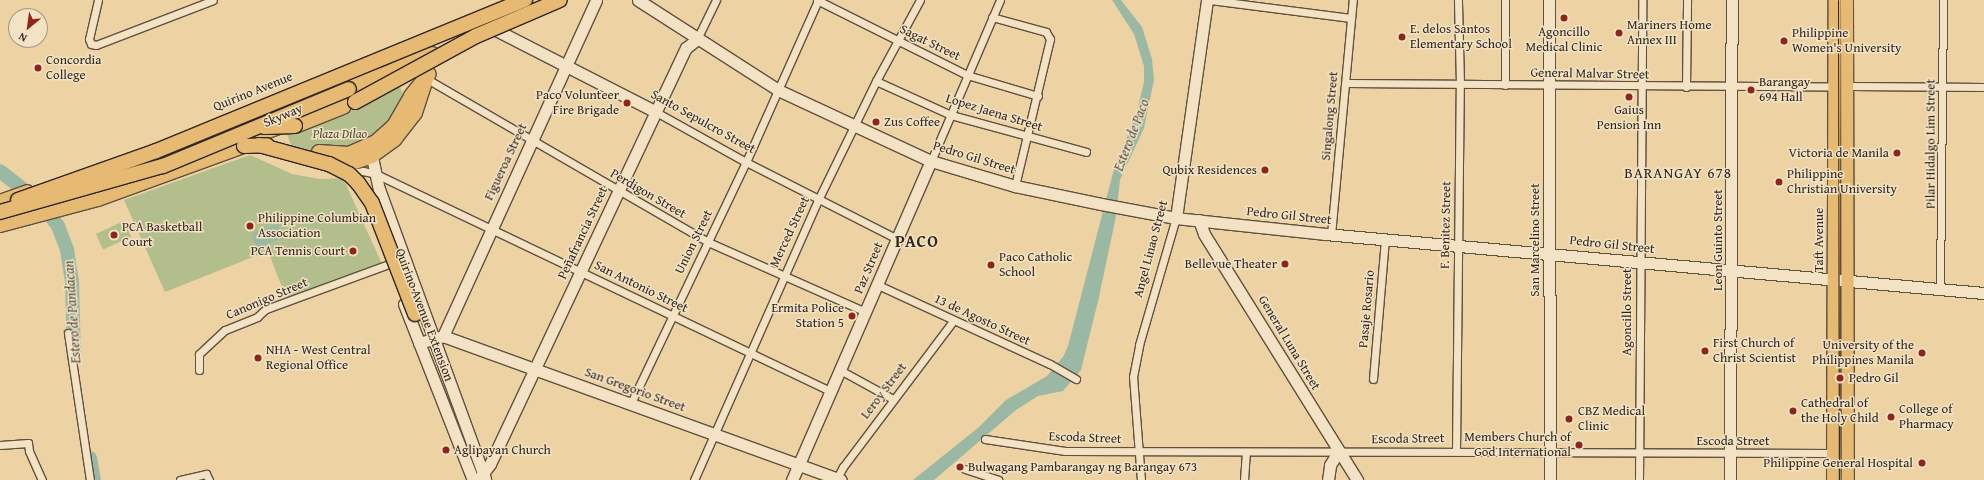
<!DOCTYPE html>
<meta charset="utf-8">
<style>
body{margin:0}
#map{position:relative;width:1984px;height:480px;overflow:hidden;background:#edd3a4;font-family:"Gentium Book Plus",serif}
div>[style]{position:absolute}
.green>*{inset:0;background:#b2be8b;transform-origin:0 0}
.water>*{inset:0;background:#9ab8a3;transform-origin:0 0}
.river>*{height:14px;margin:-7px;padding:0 7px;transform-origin:7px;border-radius:7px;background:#9ab8a3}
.roads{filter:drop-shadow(1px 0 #5f5140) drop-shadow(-1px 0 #5f5140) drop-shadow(0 1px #5f5140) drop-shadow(0 -1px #5f5140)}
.street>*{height:7px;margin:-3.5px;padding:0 3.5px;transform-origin:3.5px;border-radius:3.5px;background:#f3e2c4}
.secondary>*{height:11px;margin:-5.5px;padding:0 5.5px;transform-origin:5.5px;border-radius:5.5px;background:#f3e2c4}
.primary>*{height:12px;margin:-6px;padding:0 6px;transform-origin:6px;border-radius:6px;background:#e6ba72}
.highway>*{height:14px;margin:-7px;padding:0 7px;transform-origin:7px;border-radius:7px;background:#e6ba72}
.tram>*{height:1px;margin:-0.5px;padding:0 0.5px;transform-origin:0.5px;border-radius:0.5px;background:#30261e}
.bridges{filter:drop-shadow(1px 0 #30261e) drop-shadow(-1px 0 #30261e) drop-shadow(0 1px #30261e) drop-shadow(0 -1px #30261e)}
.highway-bridge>*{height:14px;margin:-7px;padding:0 7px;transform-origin:7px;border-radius:7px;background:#e6ba72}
.dots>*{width:11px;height:11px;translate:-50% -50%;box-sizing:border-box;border:2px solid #f3e2c4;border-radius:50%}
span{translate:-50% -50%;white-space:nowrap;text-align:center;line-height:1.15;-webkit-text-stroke:3px #f3e2c4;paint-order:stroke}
.poi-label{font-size:13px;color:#30261e}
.left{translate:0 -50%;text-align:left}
.right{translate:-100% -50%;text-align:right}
.street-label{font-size:13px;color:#30261e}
.park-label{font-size:13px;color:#504c39;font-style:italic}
.water-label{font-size:14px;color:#4a4a3f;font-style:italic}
.quarter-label{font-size:15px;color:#30261e;letter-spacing:1px}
.district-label{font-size:17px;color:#30261e;font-weight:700;letter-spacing:1px}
.north{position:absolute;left:8px;top:8px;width:40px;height:40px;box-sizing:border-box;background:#f3e2c4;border:1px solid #a59782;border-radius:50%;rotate:209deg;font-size:11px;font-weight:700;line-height:16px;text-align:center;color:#30261e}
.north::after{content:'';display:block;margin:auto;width:14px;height:18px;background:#8f2418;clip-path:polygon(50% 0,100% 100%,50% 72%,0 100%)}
</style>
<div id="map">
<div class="green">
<i style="clip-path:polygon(400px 87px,405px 99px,387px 128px,358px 146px,314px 154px,291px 145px,286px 132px)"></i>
<i style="clip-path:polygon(250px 155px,292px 174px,320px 179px,343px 178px,382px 264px,287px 300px,268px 251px,165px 292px,124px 200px)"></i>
<i style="left:124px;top:221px;width:17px;height:31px;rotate:65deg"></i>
</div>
<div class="water">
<i style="clip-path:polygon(1112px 0,1121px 0,1142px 27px,1152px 59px,1154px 80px,1144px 128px,1120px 180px,1116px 216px,1099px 297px,1081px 370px,1063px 391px,1038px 396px,1016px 410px,934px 480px,913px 480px,979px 427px,1006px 400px,1047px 376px,1063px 357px,1068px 346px,1114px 169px,1136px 115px,1144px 82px,1144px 66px,1134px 34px)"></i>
<i style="left:278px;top:224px;width:15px;height:28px;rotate:70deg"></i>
</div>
<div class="river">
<i style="left:0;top:171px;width:53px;rotate:38.2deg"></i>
<i style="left:42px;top:204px;width:27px;rotate:54deg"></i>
<i style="left:58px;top:226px;width:26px;rotate:69deg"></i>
<i style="left:67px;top:250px;width:31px;rotate:81deg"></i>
<i style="left:72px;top:281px;width:78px;rotate:88.5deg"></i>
<i style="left:90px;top:458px;width:22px;rotate:80deg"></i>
</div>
<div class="roads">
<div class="street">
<i style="left:98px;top:0;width:40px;rotate:103deg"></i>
<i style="left:89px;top:39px;width:5px;rotate:68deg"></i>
<i style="left:91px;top:44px;width:5px;rotate:11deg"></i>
<i style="left:96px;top:45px;width:125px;rotate:-21deg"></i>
<i style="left:817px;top:0;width:168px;rotate:26.6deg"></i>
<i style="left:967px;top:75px;width:74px;rotate:16.5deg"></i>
<i style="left:1210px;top:0;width:142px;rotate:7.3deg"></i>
<i style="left:1505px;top:0;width:85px;rotate:90deg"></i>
<i style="left:992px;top:17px;width:56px;rotate:15.5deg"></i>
<i style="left:1046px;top:32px;width:8px;rotate:60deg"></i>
<i style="left:1050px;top:39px;width:151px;rotate:103.4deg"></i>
<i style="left:697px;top:39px;width:43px;rotate:-64deg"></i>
<i style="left:427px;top:79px;width:325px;rotate:30.1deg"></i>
<i style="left:708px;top:242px;width:173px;rotate:23.9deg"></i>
<i style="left:876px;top:81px;width:82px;rotate:24.4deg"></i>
<i style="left:951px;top:115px;width:140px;rotate:15.3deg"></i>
<i style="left:1346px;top:83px;width:487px;rotate:0.4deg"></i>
<i style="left:1847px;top:86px;width:137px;rotate:0.4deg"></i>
<i style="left:1686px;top:87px;width:87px;rotate:-89.3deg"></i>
<i style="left:656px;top:112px;width:103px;rotate:29.1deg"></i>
<i style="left:746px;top:162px;width:169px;rotate:27deg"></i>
<i style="left:931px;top:161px;width:175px;rotate:-66.8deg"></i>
<i style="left:351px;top:173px;width:12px;rotate:-9deg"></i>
<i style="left:363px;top:171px;width:13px;rotate:13deg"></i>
<i style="left:376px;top:174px;width:503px;rotate:25.55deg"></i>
<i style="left:1331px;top:235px;width:236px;rotate:-84.7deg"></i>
<i style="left:878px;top:285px;width:189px;rotate:24.7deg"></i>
<i style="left:1050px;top:364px;width:30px;rotate:30deg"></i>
<i style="left:1940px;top:289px;width:289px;rotate:-89.4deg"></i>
<i style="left:68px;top:333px;width:149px;rotate:81.5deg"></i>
<i style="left:199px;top:370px;width:16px;rotate:-90deg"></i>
<i style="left:199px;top:354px;width:35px;rotate:-43deg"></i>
<i style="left:225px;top:330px;width:35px;rotate:-22deg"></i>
<i style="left:257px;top:317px;width:12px;rotate:-42deg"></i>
<i style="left:266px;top:309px;width:131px;rotate:-20.1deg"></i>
<i style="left:840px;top:370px;width:60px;rotate:28.7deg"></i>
<i style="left:1373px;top:379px;width:140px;rotate:-85.1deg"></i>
<i style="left:631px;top:403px;width:267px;rotate:-64.5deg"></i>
<i style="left:746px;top:162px;width:177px;rotate:-66deg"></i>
<i style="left:985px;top:439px;width:81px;rotate:8.5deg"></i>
<i style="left:1065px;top:451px;width:768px;rotate:0.15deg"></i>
<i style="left:0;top:445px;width:28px;rotate:-4deg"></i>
<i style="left:28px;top:443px;width:8px;rotate:83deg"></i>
<i style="left:29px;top:451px;width:32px;rotate:66deg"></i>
<i style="left:1456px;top:451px;width:367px;rotate:-89.4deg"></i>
<i style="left:1460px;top:84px;width:84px;rotate:-91.4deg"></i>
<i style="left:965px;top:469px;width:35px;rotate:18deg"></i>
<i style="left:180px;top:480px;width:27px;rotate:-13deg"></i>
<i style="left:206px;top:474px;width:7px;rotate:63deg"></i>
<i style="left:694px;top:480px;width:308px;rotate:-66.1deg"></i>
<i style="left:819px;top:198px;width:130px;rotate:-64deg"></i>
<i style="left:876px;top:81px;width:92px;rotate:-61.5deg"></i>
<i style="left:836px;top:480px;width:15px;rotate:-62deg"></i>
<i style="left:843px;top:467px;width:183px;rotate:-53deg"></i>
<i style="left:1141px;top:480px;width:103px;rotate:-94.4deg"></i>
<i style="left:1133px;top:377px;width:33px;rotate:-79deg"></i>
<i style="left:1139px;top:345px;width:132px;rotate:-73.8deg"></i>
<i style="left:1244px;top:480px;width:28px;rotate:-86deg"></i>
<i style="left:1639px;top:480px;width:480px;rotate:-89.6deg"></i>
</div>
<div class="secondary">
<i style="left:638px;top:0;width:166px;rotate:32.7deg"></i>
<i style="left:778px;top:90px;width:169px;rotate:24.9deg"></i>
<i style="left:931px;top:161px;width:88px;rotate:16.6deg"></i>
<i style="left:1015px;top:186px;width:88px;rotate:11.8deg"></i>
<i style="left:1101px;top:204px;width:76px;rotate:10.6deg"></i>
<i style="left:1176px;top:218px;width:150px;rotate:6.1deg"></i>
<i style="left:1325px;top:234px;width:662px;rotate:5.12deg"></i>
<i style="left:1549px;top:0;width:480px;rotate:89.9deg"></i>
<i style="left:496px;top:30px;width:180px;rotate:27.1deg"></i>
<i style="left:372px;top:157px;width:33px;rotate:78deg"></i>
<i style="left:379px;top:189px;width:309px;rotate:69.9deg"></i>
<i style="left:1176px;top:218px;width:220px;rotate:-81.9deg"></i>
<i style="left:1199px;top:220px;width:15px;rotate:70deg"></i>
<i style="left:1204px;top:234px;width:290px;rotate:58.1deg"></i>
<i style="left:404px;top:304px;width:189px;rotate:68.6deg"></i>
<i style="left:443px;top:336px;width:369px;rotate:-65.5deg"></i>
<i style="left:419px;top:343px;width:25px;rotate:-16deg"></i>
<i style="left:443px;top:336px;width:423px;rotate:19.9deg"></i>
<i style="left:478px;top:480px;width:20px;rotate:-53deg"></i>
<i style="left:490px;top:464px;width:460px;rotate:-64.8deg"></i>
<i style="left:686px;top:48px;width:14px;rotate:-39deg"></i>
<i style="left:792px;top:480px;width:348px;rotate:-66.5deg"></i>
<i style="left:1328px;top:480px;width:15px;rotate:-82deg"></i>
<i style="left:1330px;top:465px;width:15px;rotate:-58deg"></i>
<i style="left:1730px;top:480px;width:480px;rotate:-89.8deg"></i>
</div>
<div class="primary">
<i style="left:1847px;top:0;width:480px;rotate:89.9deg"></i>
<i style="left:301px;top:102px;width:80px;rotate:-24.3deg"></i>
<i style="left:327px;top:107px;width:44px;rotate:-24.2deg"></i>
<i style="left:236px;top:144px;width:46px;rotate:-20.4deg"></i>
<i style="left:329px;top:165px;width:23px;rotate:-2deg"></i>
<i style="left:352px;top:164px;width:21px;rotate:-19deg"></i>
<i style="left:372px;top:157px;width:29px;rotate:-36deg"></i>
<i style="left:395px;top:140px;width:34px;rotate:-52deg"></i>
<i style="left:416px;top:113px;width:39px;rotate:-72deg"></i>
<i style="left:0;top:201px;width:29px;rotate:-20deg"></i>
<i style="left:1833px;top:480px;width:480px;rotate:-89.8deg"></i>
</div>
<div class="highway">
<i style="left:349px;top:89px;width:90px;rotate:-22.9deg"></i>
<i style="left:295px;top:126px;width:52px;rotate:-21.6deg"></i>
<i style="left:319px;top:152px;width:30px;rotate:4deg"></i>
<i style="left:349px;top:154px;width:30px;rotate:-24deg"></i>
<i style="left:376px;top:142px;width:24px;rotate:-42deg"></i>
<i style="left:394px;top:126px;width:34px;rotate:-60deg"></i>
<i style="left:411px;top:96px;width:28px;rotate:-51deg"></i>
<i style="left:0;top:225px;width:101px;rotate:-14.9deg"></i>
<i style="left:98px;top:199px;width:155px;rotate:-20deg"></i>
</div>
</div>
<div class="tram">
<i style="left:1838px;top:0;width:480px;rotate:89.9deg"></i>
</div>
<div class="bridges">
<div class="highway-bridge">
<i style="left:355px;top:102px;width:138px;rotate:-28.6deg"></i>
<i style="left:476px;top:36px;width:91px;rotate:-23.2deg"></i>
<i style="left:264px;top:127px;width:31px;rotate:-2deg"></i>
<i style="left:259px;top:145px;width:73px;rotate:15.2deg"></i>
<i style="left:329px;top:164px;width:22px;rotate:27deg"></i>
<i style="left:349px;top:174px;width:13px;rotate:45deg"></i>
<i style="left:358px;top:183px;width:24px;rotate:55deg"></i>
<i style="left:372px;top:203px;width:119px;rotate:68.8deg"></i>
<i style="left:244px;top:146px;width:23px;rotate:-2deg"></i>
<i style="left:18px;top:200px;width:146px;rotate:-19.5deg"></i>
<i style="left:156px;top:151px;width:399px;rotate:-22.3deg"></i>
<i style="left:0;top:212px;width:169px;rotate:-15.8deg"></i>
<i style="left:163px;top:166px;width:201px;rotate:-22.5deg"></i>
</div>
</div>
<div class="dots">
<i style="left:1564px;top:18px;background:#8f2418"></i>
<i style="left:1619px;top:33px;background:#8f2418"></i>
<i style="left:1402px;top:37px;background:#8f2418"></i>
<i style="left:1784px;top:41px;background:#8f2418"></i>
<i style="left:38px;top:68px;background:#8f2418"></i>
<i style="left:1751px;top:90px;background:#8f2418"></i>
<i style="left:1629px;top:97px;background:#8f2418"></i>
<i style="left:627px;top:103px;background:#8f2418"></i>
<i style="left:876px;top:122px;background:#8f2418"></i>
<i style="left:1897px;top:153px;background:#8f2418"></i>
<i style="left:1265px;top:170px;background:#8f2418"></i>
<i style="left:1779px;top:182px;background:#8f2418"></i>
<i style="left:250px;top:226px;background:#8f2418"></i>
<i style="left:114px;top:235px;background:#8f2418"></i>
<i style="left:353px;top:251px;background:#8f2418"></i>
<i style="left:1285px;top:264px;background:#8f2418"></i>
<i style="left:991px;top:265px;background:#8f2418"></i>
<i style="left:852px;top:316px;background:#8f2418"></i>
<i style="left:1705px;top:351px;background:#8f2418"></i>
<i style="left:1922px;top:353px;background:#8f2418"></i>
<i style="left:258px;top:358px;background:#8f2418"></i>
<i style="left:1840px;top:378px;background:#8f2418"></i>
<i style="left:1793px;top:411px;background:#8f2418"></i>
<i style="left:1891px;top:417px;background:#8f2418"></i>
<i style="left:1569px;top:419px;background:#8f2418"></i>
<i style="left:1579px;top:445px;background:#8f2418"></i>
<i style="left:446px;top:450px;background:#8f2418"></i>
<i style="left:1922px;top:463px;background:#8f2418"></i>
<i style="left:960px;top:467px;background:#8f2418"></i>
</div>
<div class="poi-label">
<span class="left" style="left:1627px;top:33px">Mariners Home<br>Annex III</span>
<span class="left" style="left:1410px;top:37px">E. delos Santos<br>Elementary School</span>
<span style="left:1564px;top:40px">Agoncillo<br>Medical Clinic</span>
<span class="left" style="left:1792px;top:41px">Philippine<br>Women's University</span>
<span class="left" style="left:46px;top:68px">Concordia<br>College</span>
<span class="left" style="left:1759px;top:90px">Barangay<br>694 Hall</span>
<span class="right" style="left:619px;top:103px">Paco Volunteer<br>Fire Brigade</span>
<span style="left:1629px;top:118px">Gaius<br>Pension Inn</span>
<span class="left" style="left:884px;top:122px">Zus Coffee</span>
<span class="right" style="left:1889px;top:153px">Victoria de Manila</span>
<span class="right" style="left:1257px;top:170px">Qubix Residences</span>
<span class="left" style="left:1787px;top:182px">Philippine<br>Christian University</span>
<span class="left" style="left:258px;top:226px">Philippine Columbian<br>Association</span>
<span class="left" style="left:122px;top:235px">PCA Basketball<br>Court</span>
<span class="right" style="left:345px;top:251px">PCA Tennis Court</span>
<span class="left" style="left:999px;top:265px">Paco Catholic<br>School</span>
<span class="right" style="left:1277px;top:264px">Bellevue Theater</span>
<span class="right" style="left:844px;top:316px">Ermita Police<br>Station 5</span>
<span class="left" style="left:1713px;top:351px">First Church of<br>Christ Scientist</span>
<span class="right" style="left:1914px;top:353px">University of the<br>Philippines Manila</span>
<span class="left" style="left:266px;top:358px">NHA - West Central<br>Regional Office</span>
<span class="left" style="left:1849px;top:378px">Pedro Gil</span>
<span class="left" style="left:1801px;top:411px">Cathedral of<br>the Holy Child</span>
<span class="left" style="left:1899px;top:417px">College of<br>Pharmacy</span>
<span class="left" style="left:1578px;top:419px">CBZ Medical<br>Clinic</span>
<span class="right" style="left:1571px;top:445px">Members Church of<br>God International</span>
<span class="left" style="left:454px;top:450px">Aglipayan Church</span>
<span class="right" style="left:1913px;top:463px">Philippine General Hospital</span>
<span class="left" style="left:968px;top:467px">Bulwagang Pambarangay ng Barangay 673</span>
</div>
<div class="street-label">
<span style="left:930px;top:43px;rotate:26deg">Sagat Street</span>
<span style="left:1590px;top:74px;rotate:1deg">General Malvar Street</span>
<span style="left:253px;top:92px;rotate:-22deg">Quirino Avenue</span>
<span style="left:994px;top:113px;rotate:17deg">Lopez Jaena Street</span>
<span style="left:283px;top:116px;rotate:-23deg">Skyway</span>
<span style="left:1330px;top:116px;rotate:-85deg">Singalong Street</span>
<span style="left:703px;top:122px;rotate:29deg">Santo Sepulcro Street</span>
<span style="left:1931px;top:144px;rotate:-90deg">Pilar Hidalgo Lim Street</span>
<span style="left:974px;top:158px;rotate:17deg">Pedro Gil Street</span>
<span style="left:506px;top:162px;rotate:-65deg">Figueroa Street</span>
<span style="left:648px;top:194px;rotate:30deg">Perdigon Street</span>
<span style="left:1289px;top:216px;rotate:6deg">Pedro Gil Street</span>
<span style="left:1446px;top:225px;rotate:-89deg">F. Benitez Street</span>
<span style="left:790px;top:232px;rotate:-65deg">Merced Street</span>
<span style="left:583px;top:233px;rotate:-65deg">Peñafrancia Street</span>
<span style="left:1535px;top:240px;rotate:-90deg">San Marcelino Street</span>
<span style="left:1718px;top:240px;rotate:-90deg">Leon Guinto Street</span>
<span style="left:1819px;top:240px;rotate:-90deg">Taft Avenue</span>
<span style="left:694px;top:242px;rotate:-64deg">Union Street</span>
<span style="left:1612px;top:245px;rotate:6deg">Pedro Gil Street</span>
<span style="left:1151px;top:249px;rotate:-75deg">Angel Linao Street</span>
<span style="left:869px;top:268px;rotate:-67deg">Paz Street</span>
<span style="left:641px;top:287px;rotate:26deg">San Antonio Street</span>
<span style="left:267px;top:299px;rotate:-23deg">Canonigo Street</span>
<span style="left:1367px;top:309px;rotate:-85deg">Pasaje Rosario</span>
<span style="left:1627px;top:312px;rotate:-90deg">Agoncillo Street</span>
<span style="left:424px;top:315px;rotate:69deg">Quirino Avenue Extension</span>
<span style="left:982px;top:320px;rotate:25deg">13 de Agosto Street</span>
<span style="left:1289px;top:343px;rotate:59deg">General Luna Street</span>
<span style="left:635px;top:390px;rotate:20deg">San Gregorio Street</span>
<span style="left:884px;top:391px;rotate:-53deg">Leroy Street</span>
<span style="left:1085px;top:438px;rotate:2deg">Escoda Street</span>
<span style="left:1408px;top:439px;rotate:-1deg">Escoda Street</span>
<span style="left:1733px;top:441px">Escoda Street</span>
</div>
<div class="park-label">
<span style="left:340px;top:134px">Plaza Dilao</span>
</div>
<div class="water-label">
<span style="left:1131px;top:135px;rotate:-69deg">Estero de Paco</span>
<span style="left:72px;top:312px;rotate:-94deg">Estero de Pandacan</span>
</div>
<div class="quarter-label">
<span style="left:1678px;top:173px">BARANGAY 678</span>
</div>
<div class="district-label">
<span style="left:917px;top:241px">PACO</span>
</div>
<div class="north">N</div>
</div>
